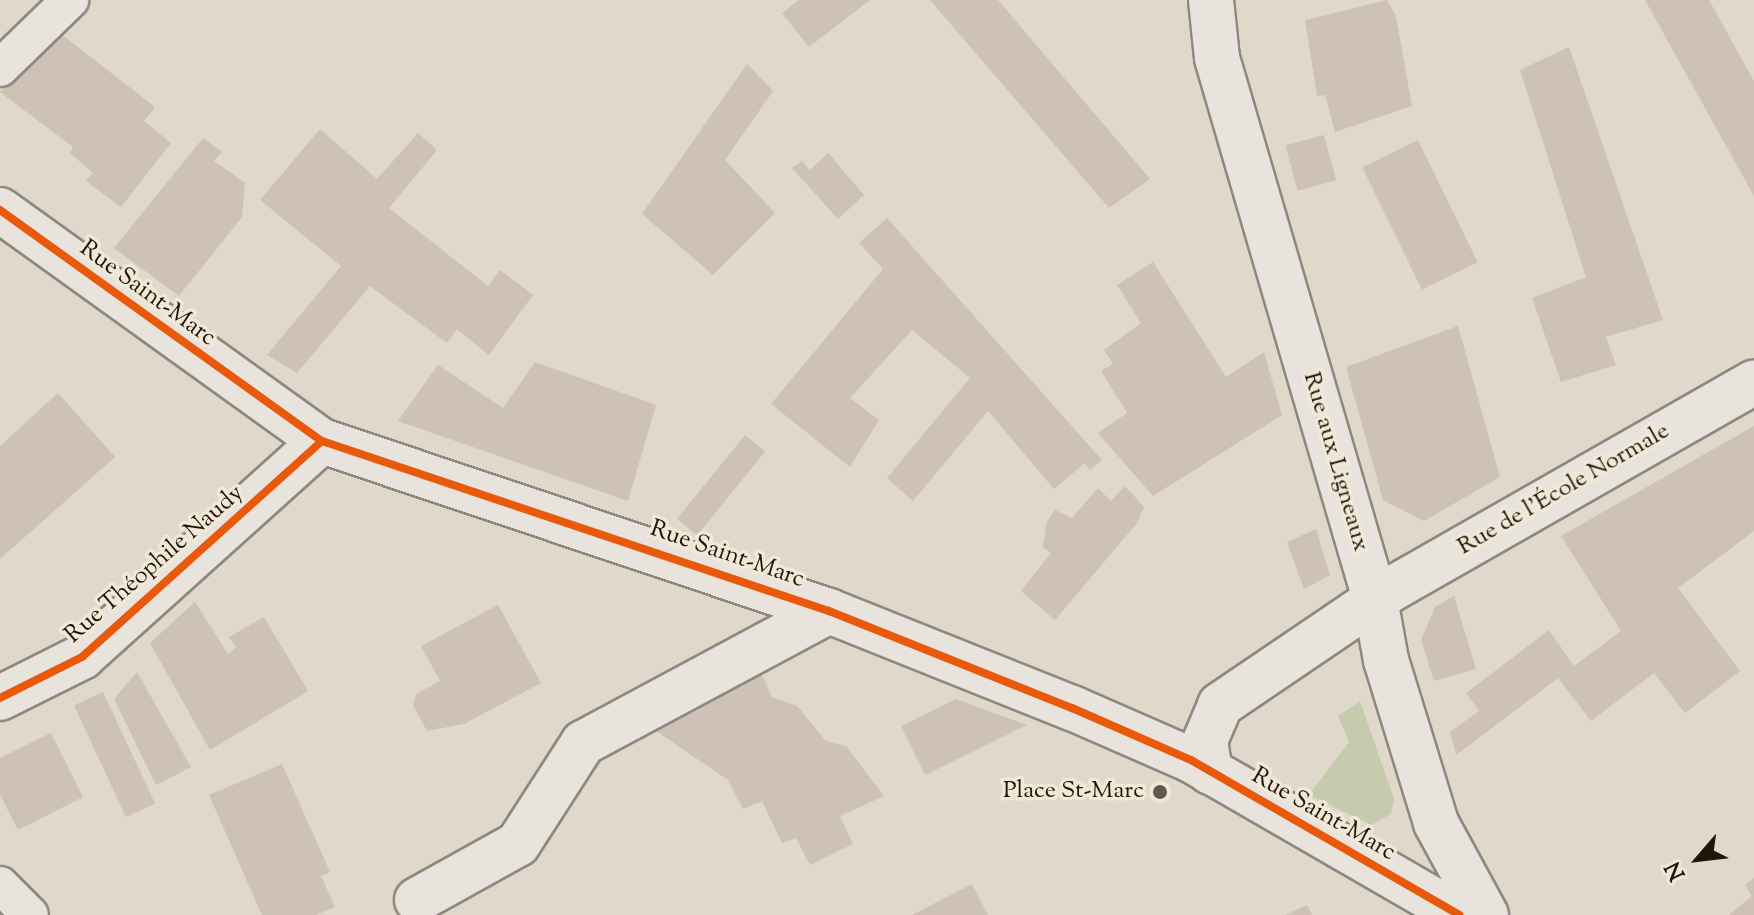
<!DOCTYPE html>
<meta charset="utf-8">
<style>
body{margin:0}
#map{position:relative;width:1754px;height:915px;overflow:hidden;background:#e0d8ca;font-family:"Sorts Mill Goudy",serif}
div>[style]{position:absolute}
.green>*{inset:0;background:#c6cbae}
.building>*{inset:0;background:#cec1b5;transform-origin:0 0}
.roads{filter:drop-shadow(2px 0 #8e887f) drop-shadow(-2px 0 #8e887f) drop-shadow(0 2px #8e887f) drop-shadow(0 -2px #8e887f)}
.lane>*{height:36px;margin:-18px;padding:0 18px;transform-origin:18px;border-radius:18px;background:#e8e3dc}
.street>*{height:44px;margin:-22px;padding:0 22px;transform-origin:22px;border-radius:22px;background:#e8e3dc}
.secondary>*{height:44px;margin:-22px;padding:0 22px;transform-origin:22px;border-radius:22px;background:#e8e3dc}
.cycleway>*{height:8px;margin:-4px;padding:0 4px;transform-origin:4px;border-radius:4px;background:#e8590c}
.dots>*{width:22px;height:22px;translate:-50% -50%;box-sizing:border-box;border:4px solid #f1e8d7;border-radius:50%}
span{translate:-50% -50%;white-space:nowrap;text-align:center;line-height:1.15;-webkit-text-stroke:7px #f1e8d7;paint-order:stroke}
.street-label{font-size:24px;color:#21150b}
.poi-label{font-size:24px;color:#21150b}
.right{translate:-100% -50%;text-align:right}
.north{position:absolute;left:1658px;top:819px;width:80px;height:80px;-webkit-text-stroke:6px #f1e8d7;paint-order:stroke;rotate:242deg;font-size:22px;font-weight:700;line-height:32px;text-align:center;color:#21150b}
.north::after{content:'';display:block;margin:auto;width:28px;height:36px;background:#21150b;clip-path:polygon(50% 0,100% 100%,50% 72%,0 100%)}
</style>
<div id="map">
<div class="green">
<i style="clip-path:polygon(1360px 701px,1394px 799px,1391px 814px,1371px 825px,1309px 795px,1349px 742px,1338px 716px)"></i>
</div>
<div class="building">
<i style="clip-path:polygon(799px 0,870px 0,809px 47px,782px 13px)"></i>
<i style="clip-path:polygon(930px 0,998px 0,1150px 179px,1109px 208px)"></i>
<i style="clip-path:polygon(1387px 0,1396px 16px,1412px 106px,1335px 132px,1325px 95px,1317px 96px,1305px 20px)"></i>
<i style="clip-path:polygon(1645px 0,1709px 0,1754px 81px,1754px 196px)"></i>
<i style="clip-path:polygon(61px 34px,155px 107px,144px 121px,171px 143px,121px 207px,86px 181px,93px 173px,70px 153px,73px 147px,0 92px)"></i>
<i style="clip-path:polygon(1569px 47px,1663px 320px,1606px 337px,1616px 365px,1561px 382px,1532px 298px,1586px 277px,1520px 70px)"></i>
<i style="clip-path:polygon(747px 64px,773px 91px,725px 160px,775px 213px,713px 275px,642px 214px)"></i>
<i style="clip-path:polygon(320px 129px,377px 179px,418px 133px,437px 150px,389px 208px,488px 286px,500px 270px,533px 295px,489px 355px,457px 329px,447px 343px,370px 286px,297px 373px,267px 355px,341px 266px,260px 200px)"></i>
<i style="left:1324px;top:135px;width:47px;height:40px;rotate:75deg"></i>
<i style="clip-path:polygon(203px 138px,222px 152px,214px 161px,245px 183px,242px 217px,179px 296px,114px 248px)"></i>
<i style="left:1418px;top:140px;width:136px;height:62px;rotate:64deg"></i>
<i style="clip-path:polygon(828px 153px,864px 195px,838px 219px,792px 168px,802px 161px,810px 170px)"></i>
<i style="clip-path:polygon(887px 218px,1102px 460px,1090px 470px,1085px 463px,1054px 489px,988px 411px,913px 501px,887px 478px,970px 378px,912px 330px,850px 398px,879px 420px,850px 467px,771px 404px,883px 269px,859px 243px)"></i>
<i style="clip-path:polygon(1153px 262px,1226px 377px,1264px 352px,1282px 415px,1153px 496px,1098px 433px,1127px 413px,1101px 371px,1113px 364px,1104px 350px,1141px 323px,1117px 285px)"></i>
<i style="clip-path:polygon(1458px 326px,1500px 477px,1424px 521px,1383px 500px,1346px 367px)"></i>
<i style="clip-path:polygon(535px 362px,656px 405px,628px 501px,398px 421px,438px 365px,503px 408px)"></i>
<i style="clip-path:polygon(58px 393px,115px 457px,0 559px,0 446px)"></i>
<i style="clip-path:polygon(1754px 426px,1754px 531px,1678px 588px,1740px 671px,1685px 713px,1654px 673px,1591px 721px,1558px 678px,1456px 755px,1450px 732px,1479px 711px,1466px 693px,1549px 630px,1574px 666px,1621px 631px,1561px 536px)"></i>
<i style="left:745px;top:435px;width:26px;height:108px;rotate:39deg"></i>
<i style="clip-path:polygon(1125px 486px,1144px 507px,1137px 523px,1055px 620px,1021px 591px,1051px 553px,1043px 547px,1047px 521px,1055px 510px,1072px 518px,1098px 488px,1111px 501px)"></i>
<i style="clip-path:polygon(1316px 529px,1330px 575px,1304px 589px,1287px 542px)"></i>
<i style="clip-path:polygon(1454px 596px,1476px 669px,1434px 681px,1421px 640px,1435px 607px)"></i>
<i style="clip-path:polygon(195px 602px,228px 654px,236px 648px,229px 637px,264px 617px,308px 691px,210px 750px,150px 643px)"></i>
<i style="clip-path:polygon(498px 605px,541px 683px,464px 724px,427px 731px,413px 705px,416px 694px,440px 681px,421px 646px)"></i>
<i style="clip-path:polygon(137px 672px,191px 767px,156px 785px,114px 699px)"></i>
<i style="clip-path:polygon(762px 675px,772px 697px,797px 706px,826px 741px,846px 746px,884px 796px,840px 816px,853px 844px,810px 865px,796px 838px,782px 843px,762px 801px,743px 809px,728px 780px,656px 731px)"></i>
<i style="left:103px;top:692px;width:123px;height:32px;rotate:65deg"></i>
<i style="clip-path:polygon(956px 699px,1027px 725px,925px 775px,901px 726px)"></i>
<i style="clip-path:polygon(51px 733px,83px 797px,18px 830px,0 795px,0 758px)"></i>
<i style="clip-path:polygon(282px 764px,330px 872px,321px 876px,335px 907px,316px 915px,262px 915px,209px 795px)"></i>
<i style="clip-path:polygon(1754px 878px,1754px 915px,1729px 915px,1752px 896px,1745px 885px)"></i>
<i style="clip-path:polygon(972px 884px,988px 915px,912px 915px)"></i>
<i style="clip-path:polygon(1307px 905px,1312px 915px,1285px 915px)"></i>
</div>
<div class="roads">
<div class="lane">
<i style="left:0;top:68px;width:98px;rotate:-44.2deg"></i>
<i style="left:0;top:885px;width:42px;rotate:45deg"></i>
</div>
<div class="street">
<i style="left:0;top:698px;width:92px;rotate:-26.6deg"></i>
<i style="left:82px;top:657px;width:323px;rotate:-42deg"></i>
<i style="left:1210px;top:772px;width:31px;rotate:-99deg"></i>
<i style="left:1205px;top:741px;width:39px;rotate:-67deg"></i>
<i style="left:1220px;top:705px;width:205px;rotate:-34.1deg"></i>
<i style="left:1390px;top:590px;width:419px;rotate:-29.7deg"></i>
<i style="left:417px;top:900px;width:115px;rotate:-29deg"></i>
<i style="left:518px;top:844px;width:120px;rotate:-57.2deg"></i>
<i style="left:583px;top:743px;width:279px;rotate:-28.2deg"></i>
</div>
<div class="secondary">
<i style="left:1211px;top:0;width:58px;rotate:84.1deg"></i>
<i style="left:1217px;top:58px;width:564px;rotate:73.72deg"></i>
<i style="left:1375px;top:599px;width:62px;rotate:79.8deg"></i>
<i style="left:1386px;top:660px;width:170px;rotate:72.9deg"></i>
<i style="left:1436px;top:823px;width:105px;rotate:61.5deg"></i>
<i style="left:0;top:210px;width:396px;rotate:35.7deg"></i>
<i style="left:322px;top:441px;width:535px;rotate:18.54deg"></i>
<i style="left:829px;top:611px;width:262px;rotate:21.8deg"></i>
<i style="left:1072px;top:708px;width:130px;rotate:23.6deg"></i>
<i style="left:1191px;top:760px;width:310px;rotate:30deg"></i>
</div>
</div>
<div class="cycleway">
<i style="left:0;top:210px;width:396px;rotate:35.7deg"></i>
<i style="left:322px;top:441px;width:535px;rotate:18.54deg"></i>
<i style="left:829px;top:611px;width:262px;rotate:21.8deg"></i>
<i style="left:1072px;top:708px;width:130px;rotate:23.6deg"></i>
<i style="left:1191px;top:760px;width:310px;rotate:30deg"></i>
<i style="left:0;top:698px;width:92px;rotate:-26.6deg"></i>
<i style="left:82px;top:657px;width:323px;rotate:-42deg"></i>
</div>
<div class="dots">
<i style="left:1160px;top:792px;background:#64594e"></i>
</div>
<div class="street-label">
<span style="left:147px;top:294px;rotate:36deg">Rue Saint-Marc</span>
<span style="left:1335px;top:462px;rotate:74deg">Rue aux Ligneaux</span>
<span style="left:1564px;top:490px;rotate:-30deg">Rue de l'École Normale</span>
<span style="left:727px;top:555px;rotate:19deg">Rue Saint-Marc</span>
<span style="left:155px;top:565px;rotate:-41deg">Rue Théophile Naudy</span>
<span style="left:1323px;top:815px;rotate:30deg">Rue Saint-Marc</span>
</div>
<div class="poi-label">
<span class="right" style="left:1144px;top:792px">Place St-Marc</span>
</div>
<div class="north">N</div>
</div>
